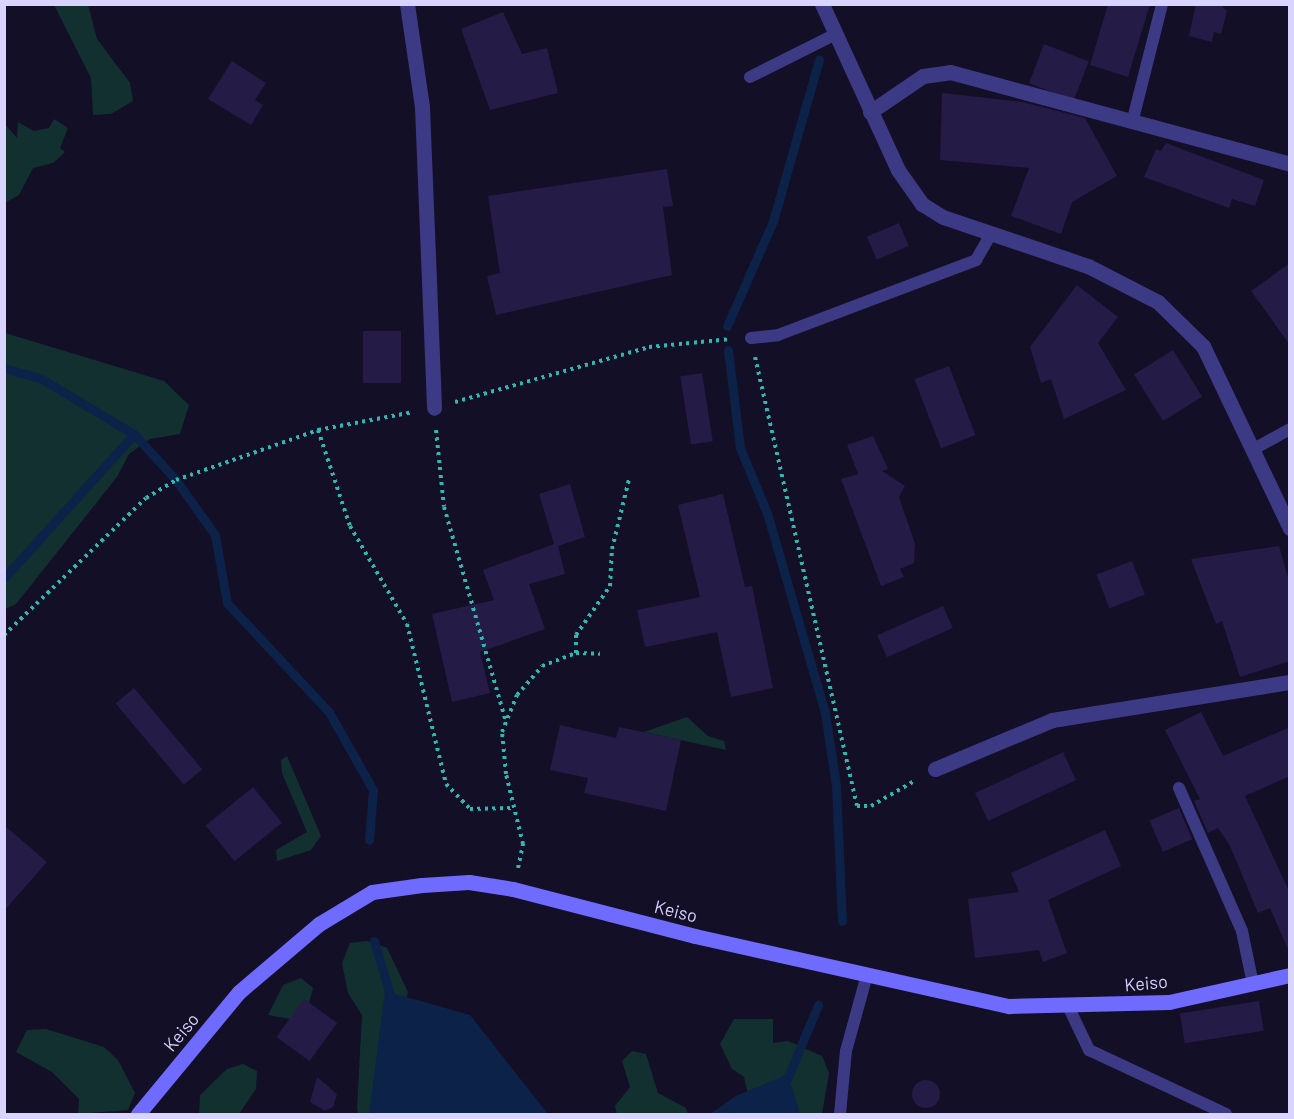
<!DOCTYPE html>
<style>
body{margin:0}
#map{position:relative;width:1294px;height:1119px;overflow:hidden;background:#130f26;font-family:Barlow,sans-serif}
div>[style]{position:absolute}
.green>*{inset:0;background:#12302f}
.water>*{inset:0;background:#0c2248}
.stream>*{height:9px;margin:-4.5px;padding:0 4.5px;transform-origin:4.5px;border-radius:4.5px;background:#0c2248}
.building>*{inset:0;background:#241b47;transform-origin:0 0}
.round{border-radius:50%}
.path>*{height:4px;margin-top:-2px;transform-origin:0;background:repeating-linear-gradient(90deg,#2fb8b0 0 3px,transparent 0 7.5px)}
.lane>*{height:12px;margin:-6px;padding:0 6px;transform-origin:6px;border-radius:6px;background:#3d3a85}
.street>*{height:15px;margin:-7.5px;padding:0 7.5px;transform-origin:7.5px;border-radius:7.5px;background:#3d3a85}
.secondary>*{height:15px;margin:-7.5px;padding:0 7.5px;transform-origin:7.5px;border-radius:7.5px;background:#6f6bff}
span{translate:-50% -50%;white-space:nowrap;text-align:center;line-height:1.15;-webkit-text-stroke:5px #130f26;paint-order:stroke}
.street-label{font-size:18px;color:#d9d4ff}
.frame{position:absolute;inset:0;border:6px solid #d9d4ff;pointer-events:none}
</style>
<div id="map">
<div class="green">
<i style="clip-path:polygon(54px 5px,88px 5px,97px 39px,130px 83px,133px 101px,111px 114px,93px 115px,91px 78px)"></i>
<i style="clip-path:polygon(54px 119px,68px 128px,60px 148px,65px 152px,53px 163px,33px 168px,19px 195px,5px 203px,5px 124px,17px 138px,18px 122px,34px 131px,49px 128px)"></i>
<i style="clip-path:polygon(5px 333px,164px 381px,189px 405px,180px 434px,150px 439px,129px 454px,117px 477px,16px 604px,5px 609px)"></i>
<i style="clip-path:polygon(687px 717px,708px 736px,724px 741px,726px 750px,644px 732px)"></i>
<i style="clip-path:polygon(287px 756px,321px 836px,311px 850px,277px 861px,276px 850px,307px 832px,282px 773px,281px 760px)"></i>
<i style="clip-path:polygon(367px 941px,387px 948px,408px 992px,379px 1114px,358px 1114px,357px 1108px,362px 1015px,348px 993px,342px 963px,350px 943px)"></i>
<i style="clip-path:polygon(301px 978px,313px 988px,309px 1003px,290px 1019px,268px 1015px,283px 985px)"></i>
<i style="clip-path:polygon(734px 1019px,773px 1019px,773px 1043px,788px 1041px,822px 1056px,829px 1073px,822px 1114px,784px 1114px,749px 1099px,744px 1077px,732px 1069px,720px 1044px)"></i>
<i style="clip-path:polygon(46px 1029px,104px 1047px,118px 1060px,135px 1093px,128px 1110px,78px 1114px,79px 1099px,52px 1072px,16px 1052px,27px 1030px)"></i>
<i style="clip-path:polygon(632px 1051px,646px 1054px,658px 1093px,686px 1108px,688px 1114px,617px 1114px,615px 1106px,630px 1087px,622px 1061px)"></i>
<i style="clip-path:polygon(243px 1064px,257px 1071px,256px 1089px,239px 1114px,199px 1114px,200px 1095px,227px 1069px)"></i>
</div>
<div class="water">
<i style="clip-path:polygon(385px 991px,470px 1015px,548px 1114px,369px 1114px)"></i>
<i style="clip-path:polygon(788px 1074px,800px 1114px,710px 1114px,736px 1096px)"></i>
</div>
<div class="stream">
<i style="left:727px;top:326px;width:115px;rotate:-66.3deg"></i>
<i style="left:773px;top:221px;width:168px;rotate:-74.1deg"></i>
<i style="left:728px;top:350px;width:99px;rotate:83deg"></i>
<i style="left:740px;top:448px;width:70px;rotate:67.4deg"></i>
<i style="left:767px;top:513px;width:208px;rotate:73.8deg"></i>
<i style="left:825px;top:713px;width:74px;rotate:81.4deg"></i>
<i style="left:836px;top:786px;width:135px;rotate:87.5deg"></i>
<i style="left:4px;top:368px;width:37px;rotate:16deg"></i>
<i style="left:40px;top:378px;width:109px;rotate:30.8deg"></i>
<i style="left:134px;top:434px;width:62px;rotate:47.6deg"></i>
<i style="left:176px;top:480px;width:67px;rotate:54.7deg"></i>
<i style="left:215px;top:535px;width:69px;rotate:80deg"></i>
<i style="left:227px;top:603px;width:149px;rotate:46.9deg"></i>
<i style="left:329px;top:712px;width:90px;rotate:60.6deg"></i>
<i style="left:373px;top:790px;width:50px;rotate:94.6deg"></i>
<i style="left:4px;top:578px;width:194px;rotate:-47.9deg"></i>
<i style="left:374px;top:941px;width:63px;rotate:73.3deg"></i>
<i style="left:784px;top:1086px;width:88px;rotate:-67.2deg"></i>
</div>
<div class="building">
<i style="clip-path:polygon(1108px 4px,1150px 4px,1128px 77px,1090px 65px)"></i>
<i style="clip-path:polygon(1196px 4px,1220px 4px,1227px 11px,1221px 34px,1214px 32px,1212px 42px,1189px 36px)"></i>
<i style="clip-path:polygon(503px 12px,522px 54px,547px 48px,558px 93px,490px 110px,461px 29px)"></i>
<i style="left:1044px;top:44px;width:48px;height:42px;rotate:21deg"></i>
<i style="clip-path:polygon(232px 61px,266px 83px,255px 100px,263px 105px,251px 125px,208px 99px)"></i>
<i style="clip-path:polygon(942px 93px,1022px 102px,1085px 118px,1117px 176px,1072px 202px,1061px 234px,1011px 216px,1029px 168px,940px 160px)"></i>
<i style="clip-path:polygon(1166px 143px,1264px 180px,1255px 206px,1232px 199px,1229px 208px,1144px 177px,1156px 149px,1161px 151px)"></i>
<i style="clip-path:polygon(667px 169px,673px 206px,663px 207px,672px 275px,496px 315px,487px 276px,500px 273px,488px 196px)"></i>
<i style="left:899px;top:223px;width:25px;height:35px;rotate:67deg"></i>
<i style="clip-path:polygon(1290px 263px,1290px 345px,1251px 291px)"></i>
<i style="clip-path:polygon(1077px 285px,1118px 317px,1098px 343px,1126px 390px,1064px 419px,1051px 379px,1041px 383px,1030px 347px)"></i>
<i style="left:363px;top:331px;width:38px;height:52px"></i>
<i style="left:1173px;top:350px;width:55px;height:46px;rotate:58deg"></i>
<i style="left:949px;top:366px;width:74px;height:37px;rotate:69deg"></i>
<i style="left:702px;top:373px;width:69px;height:22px;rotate:81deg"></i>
<i style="clip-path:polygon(873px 436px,888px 469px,882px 471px,905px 486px,899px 497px,915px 544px,914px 563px,900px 569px,904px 577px,881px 586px,841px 479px,858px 474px,847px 445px)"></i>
<i style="clip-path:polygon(570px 484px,585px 537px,558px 546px,565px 574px,529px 584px,545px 629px,480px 652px,490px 693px,452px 702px,432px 614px,494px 600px,483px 570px,554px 544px,539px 494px)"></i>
<i style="clip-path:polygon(723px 494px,745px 587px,752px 586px,773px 688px,731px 697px,717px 632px,645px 647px,637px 610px,700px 597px,678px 505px)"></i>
<i style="clip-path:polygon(1279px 546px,1290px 584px,1290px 661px,1240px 677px,1222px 621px,1216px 624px,1191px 559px)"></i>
<i style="left:1132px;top:561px;width:36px;height:38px;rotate:69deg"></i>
<i style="left:943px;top:606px;width:24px;height:72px;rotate:66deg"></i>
<i style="left:134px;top:688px;width:106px;height:24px;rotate:50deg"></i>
<i style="clip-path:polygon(1201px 712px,1223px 756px,1290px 727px,1290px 776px,1245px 796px,1290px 893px,1290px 954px,1270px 908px,1258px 913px,1230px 846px,1218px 828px,1208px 833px,1194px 801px,1200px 799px,1165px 730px)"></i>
<i style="clip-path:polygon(560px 725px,616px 738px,619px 727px,681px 740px,666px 811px,584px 793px,588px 778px,550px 770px)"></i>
<i style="left:1063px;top:752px;width:31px;height:97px;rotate:65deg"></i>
<i style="left:253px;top:787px;width:46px;height:61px;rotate:51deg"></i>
<i style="left:1179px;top:808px;width:34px;height:32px;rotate:67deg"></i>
<i style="clip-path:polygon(4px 825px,47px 862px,4px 911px)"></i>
<i style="clip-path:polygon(1105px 830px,1121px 866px,1048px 900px,1067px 953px,1043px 962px,1039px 950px,975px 958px,968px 899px,1019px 892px,1011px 873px)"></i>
<i style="left:304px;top:999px;width:41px;height:47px;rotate:36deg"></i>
<i style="left:1259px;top:1001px;width:30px;height:80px;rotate:81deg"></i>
<i style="clip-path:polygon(317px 1077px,337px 1094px,333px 1107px,325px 1111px,310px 1102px)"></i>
<i class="round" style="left:912px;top:1080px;width:28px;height:28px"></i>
</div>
<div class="path">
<i style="left:755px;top:357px;width:460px;rotate:77.2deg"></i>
<i style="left:857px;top:806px;width:14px"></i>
<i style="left:871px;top:806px;width:52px;rotate:-30deg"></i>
<i style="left:455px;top:402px;width:202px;rotate:-15.8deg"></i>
<i style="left:649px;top:347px;width:82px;rotate:-5.6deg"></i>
<i style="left:318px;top:430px;width:101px;rotate:71.6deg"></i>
<i style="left:350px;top:526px;width:113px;rotate:59.8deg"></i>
<i style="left:407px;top:624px;width:165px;rotate:76.3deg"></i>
<i style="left:446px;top:784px;width:35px;rotate:46deg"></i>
<i style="left:470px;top:809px;width:44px;rotate:-1.3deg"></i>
<i style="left:436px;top:430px;width:77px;rotate:84.1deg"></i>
<i style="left:444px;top:507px;width:224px;rotate:73.9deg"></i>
<i style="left:4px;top:635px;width:197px;rotate:-44deg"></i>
<i style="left:146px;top:498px;width:35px;rotate:-31deg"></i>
<i style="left:176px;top:480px;width:151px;rotate:-19.4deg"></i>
<i style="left:318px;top:430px;width:97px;rotate:-10.7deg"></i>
<i style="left:576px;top:653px;width:18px;rotate:-90deg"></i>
<i style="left:576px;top:635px;width:60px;rotate:-55.2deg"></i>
<i style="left:610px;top:586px;width:37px;rotate:-87deg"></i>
<i style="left:612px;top:549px;width:72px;rotate:-76.3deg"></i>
<i style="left:518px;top:868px;width:25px;rotate:-78deg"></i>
<i style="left:523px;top:844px;width:72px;rotate:-103.7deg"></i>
<i style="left:506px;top:774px;width:42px;rotate:-95.4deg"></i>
<i style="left:502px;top:732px;width:40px;rotate:-68deg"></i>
<i style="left:517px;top:695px;width:38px;rotate:-49deg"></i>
<i style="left:542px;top:666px;width:36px;rotate:-21deg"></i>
<i style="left:576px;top:653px;width:24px;rotate:2deg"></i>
</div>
<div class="lane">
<i style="left:750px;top:77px;width:94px;rotate:-26.6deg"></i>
<i style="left:1133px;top:119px;width:119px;rotate:-75.8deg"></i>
<i style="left:751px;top:338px;width:27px;rotate:-6deg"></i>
<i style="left:778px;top:335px;width:212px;rotate:-20.7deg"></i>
<i style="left:976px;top:260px;width:30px;rotate:-60deg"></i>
<i style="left:1252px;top:450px;width:43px;rotate:-28.9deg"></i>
<i style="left:1179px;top:788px;width:156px;rotate:66.2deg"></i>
<i style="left:1242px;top:931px;width:54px;rotate:78.3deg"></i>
<i style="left:1069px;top:1008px;width:47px;rotate:64.5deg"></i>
<i style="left:1089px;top:1050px;width:151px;rotate:25deg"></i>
<i style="left:840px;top:1114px;width:63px;rotate:-84.6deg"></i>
<i style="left:846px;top:1051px;width:79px;rotate:-74.6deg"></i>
</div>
<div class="street">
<i style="left:407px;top:4px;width:104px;rotate:81.7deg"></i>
<i style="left:422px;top:107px;width:301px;rotate:87.7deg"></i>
<i style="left:822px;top:4px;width:183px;rotate:65.4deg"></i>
<i style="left:898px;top:170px;width:42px;rotate:54.8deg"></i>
<i style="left:922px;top:204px;width:25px;rotate:32deg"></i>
<i style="left:943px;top:217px;width:153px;rotate:18.7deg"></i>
<i style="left:1088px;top:266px;width:79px;rotate:27.2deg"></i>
<i style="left:1158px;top:302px;width:63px;rotate:44.4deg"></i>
<i style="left:1203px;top:346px;width:202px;rotate:64.5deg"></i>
<i style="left:870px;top:112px;width:64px;rotate:-34.2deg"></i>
<i style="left:923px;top:76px;width:27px;rotate:-8deg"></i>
<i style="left:950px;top:72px;width:352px;rotate:15.1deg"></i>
<i style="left:935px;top:769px;width:127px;rotate:-22.7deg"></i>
<i style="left:1052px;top:720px;width:241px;rotate:-9.1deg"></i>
</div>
<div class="secondary">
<i style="left:138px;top:1114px;width:158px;rotate:-50.4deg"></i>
<i style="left:239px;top:992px;width:105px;rotate:-40.4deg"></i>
<i style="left:319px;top:924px;width:62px;rotate:-31.1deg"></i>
<i style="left:372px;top:892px;width:50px;rotate:-8deg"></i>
<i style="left:422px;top:885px;width:47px;rotate:-3.7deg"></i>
<i style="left:469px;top:882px;width:45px;rotate:9deg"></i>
<i style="left:513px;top:889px;width:188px;rotate:14.5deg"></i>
<i style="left:695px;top:936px;width:322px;rotate:12.6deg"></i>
<i style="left:1009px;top:1006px;width:160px;rotate:-1.4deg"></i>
<i style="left:1169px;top:1002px;width:124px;rotate:-12.6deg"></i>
</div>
<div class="street-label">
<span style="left:676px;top:911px;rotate:14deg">Keiso</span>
<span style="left:1146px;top:983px;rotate:-5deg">Keiso</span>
<span style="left:181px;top:1032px;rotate:-50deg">Keiso</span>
</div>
<div class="frame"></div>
</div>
